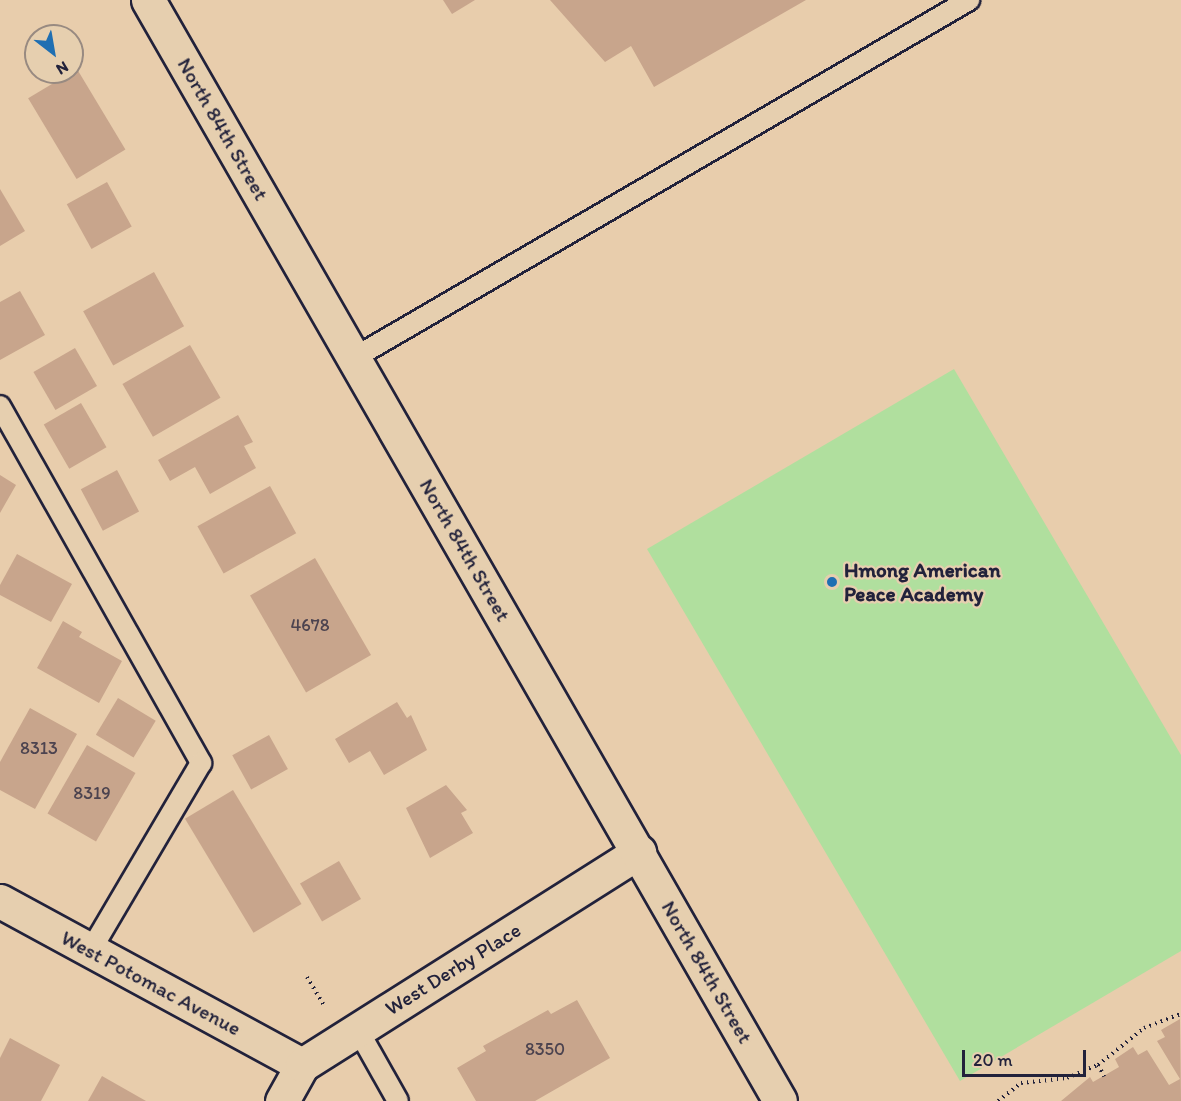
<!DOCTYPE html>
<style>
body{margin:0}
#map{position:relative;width:1181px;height:1101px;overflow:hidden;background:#e8cdac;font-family:Itim,sans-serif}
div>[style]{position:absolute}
.green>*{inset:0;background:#b0df9e}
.building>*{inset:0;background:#c8a58c;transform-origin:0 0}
.path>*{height:4px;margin-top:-2px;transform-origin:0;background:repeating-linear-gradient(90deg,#22223b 0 1.5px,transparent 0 6px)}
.roads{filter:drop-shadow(2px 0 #22223b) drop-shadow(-2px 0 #22223b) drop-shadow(0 2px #22223b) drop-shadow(0 -2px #22223b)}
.lane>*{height:20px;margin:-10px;padding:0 10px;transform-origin:10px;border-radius:10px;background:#e6cfaf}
.street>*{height:33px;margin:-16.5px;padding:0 16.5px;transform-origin:16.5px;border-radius:16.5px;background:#e6cfaf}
.secondary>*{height:33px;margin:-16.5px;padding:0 16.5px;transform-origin:16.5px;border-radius:16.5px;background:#e6cfaf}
.dots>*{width:16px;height:16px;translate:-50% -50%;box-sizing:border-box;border:3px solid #e6cfaf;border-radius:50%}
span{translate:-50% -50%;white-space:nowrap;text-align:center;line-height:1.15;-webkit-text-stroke:4.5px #e6cfaf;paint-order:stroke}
.number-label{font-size:18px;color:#4c434f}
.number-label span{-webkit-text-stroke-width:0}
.street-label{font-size:21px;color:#22223b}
.poi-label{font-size:21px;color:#22223b;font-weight:700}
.left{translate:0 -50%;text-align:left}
.north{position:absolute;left:24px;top:24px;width:60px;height:60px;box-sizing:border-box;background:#e6cfaf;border:2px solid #988a81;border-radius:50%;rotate:149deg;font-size:16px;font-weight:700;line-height:24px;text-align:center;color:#22223b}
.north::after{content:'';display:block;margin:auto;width:21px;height:27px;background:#1f6fb2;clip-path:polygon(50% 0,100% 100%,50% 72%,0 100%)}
.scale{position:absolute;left:962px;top:1050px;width:124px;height:27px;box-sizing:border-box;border:3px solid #22223b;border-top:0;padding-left:8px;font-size:18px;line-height:21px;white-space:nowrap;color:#22223b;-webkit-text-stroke:4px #e6cfaf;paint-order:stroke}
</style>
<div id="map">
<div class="green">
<i style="clip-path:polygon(954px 369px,1181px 755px,1181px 951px,960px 1081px,647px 549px)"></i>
</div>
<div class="building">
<i style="clip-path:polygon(443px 0,475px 0,452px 14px)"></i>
<i style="clip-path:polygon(550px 0,806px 0,654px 87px,631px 46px,605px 62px)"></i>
<i style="left:77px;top:69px;width:94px;height:57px;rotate:59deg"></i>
<i style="left:107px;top:182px;width:51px;height:46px;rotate:61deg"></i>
<i style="clip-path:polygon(0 189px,25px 231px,0 246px)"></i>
<i style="left:154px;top:272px;width:62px;height:81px;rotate:61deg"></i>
<i style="clip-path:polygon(20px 291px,45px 335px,0 360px,0 302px)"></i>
<i style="left:190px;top:345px;width:61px;height:78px;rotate:60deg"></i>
<i style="left:75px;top:348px;width:44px;height:48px;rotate:60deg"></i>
<i style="left:81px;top:403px;width:51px;height:43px;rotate:60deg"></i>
<i style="clip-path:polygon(238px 415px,253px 442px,244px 446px,256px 468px,210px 494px,195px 467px,170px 481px,158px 460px)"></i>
<i style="left:117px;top:470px;width:47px;height:41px;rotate:62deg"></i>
<i style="clip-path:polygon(0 475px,16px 485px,0 513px)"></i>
<i style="left:270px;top:486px;width:54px;height:83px;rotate:61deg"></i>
<i style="clip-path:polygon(17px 554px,72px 584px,51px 622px,0 595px,0 585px)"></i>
<i style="left:315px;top:558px;width:112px;height:75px;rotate:60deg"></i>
<i style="clip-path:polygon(63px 621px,82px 632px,79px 637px,122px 661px,99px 703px,37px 668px)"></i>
<i style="left:118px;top:698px;width:44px;height:43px;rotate:31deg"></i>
<i style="clip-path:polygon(397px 702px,407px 718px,411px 715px,427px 750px,384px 775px,370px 751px,349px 763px,335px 739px)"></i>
<i style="clip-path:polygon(30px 708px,77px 734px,35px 809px,0 790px,0 762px)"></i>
<i style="left:269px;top:735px;width:39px;height:42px;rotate:61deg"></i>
<i style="left:87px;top:745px;width:56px;height:79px;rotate:30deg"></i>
<i style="clip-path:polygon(446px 785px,467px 810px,461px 813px,473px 833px,430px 858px,406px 808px)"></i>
<i style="left:233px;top:790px;width:133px;height:56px;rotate:59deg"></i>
<i style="left:339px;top:861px;width:44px;height:45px;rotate:60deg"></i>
<i style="clip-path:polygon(577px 1000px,610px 1058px,535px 1101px,476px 1101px,457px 1068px,486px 1051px,483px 1046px,548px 1010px,551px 1014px)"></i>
<i style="clip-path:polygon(1180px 1019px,1181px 1101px,1061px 1101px,1090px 1077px,1093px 1082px,1119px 1067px,1115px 1059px,1133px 1047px,1138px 1055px,1147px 1050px,1169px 1085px,1180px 1079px,1157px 1041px,1165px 1037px,1161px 1030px)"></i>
<i style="clip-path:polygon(10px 1038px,60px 1065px,41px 1101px,0 1101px,0 1058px)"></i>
<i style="clip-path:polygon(102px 1076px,146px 1101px,88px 1101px)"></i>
</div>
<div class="path">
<i style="left:307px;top:977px;width:35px;rotate:59deg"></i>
<i style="left:1098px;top:1065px;width:13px;rotate:61deg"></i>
<i style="left:998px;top:1101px;width:29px;rotate:-38deg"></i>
<i style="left:1021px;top:1083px;width:46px;rotate:-6.2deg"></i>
<i style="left:1067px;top:1078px;width:34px;rotate:-23deg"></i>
<i style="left:1098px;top:1065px;width:59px;rotate:-38.8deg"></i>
<i style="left:1144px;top:1028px;width:40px;rotate:-21deg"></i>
</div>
<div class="roads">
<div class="lane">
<i style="left:354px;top:358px;width:712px;rotate:-30.2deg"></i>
<i style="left:0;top:406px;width:410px;rotate:60.6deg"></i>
<i style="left:201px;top:763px;width:217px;rotate:120.5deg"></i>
<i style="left:358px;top:1030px;width:81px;rotate:60.6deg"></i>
</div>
<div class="street">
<i style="left:0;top:901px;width:344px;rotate:28.5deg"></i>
<i style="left:282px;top:1101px;width:41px;rotate:-60.9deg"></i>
<i style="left:302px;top:1065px;width:399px;rotate:-32.3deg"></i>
</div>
<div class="secondary">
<i style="left:148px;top:0;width:1269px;rotate:60.14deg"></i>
</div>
</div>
<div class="dots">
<i style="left:832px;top:582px;background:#1f6fb2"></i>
</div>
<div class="number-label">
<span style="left:310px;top:625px">4678</span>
<span style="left:39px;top:748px">8313</span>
<span style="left:92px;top:793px">8319</span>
<span style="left:545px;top:1049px">8350</span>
</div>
<div class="street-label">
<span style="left:223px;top:129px;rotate:60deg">North 84th Street</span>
<span style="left:465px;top:550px;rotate:60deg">North 84th Street</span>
<span style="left:453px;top:969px;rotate:-32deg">West Derby Place</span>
<span style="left:707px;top:972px;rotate:60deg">North 84th Street</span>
<span style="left:151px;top:983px;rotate:28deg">West Potomac Avenue</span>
</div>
<div class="poi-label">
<span class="left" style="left:844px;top:582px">Hmong American<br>Peace Academy</span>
</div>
<div class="north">N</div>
<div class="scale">20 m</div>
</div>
